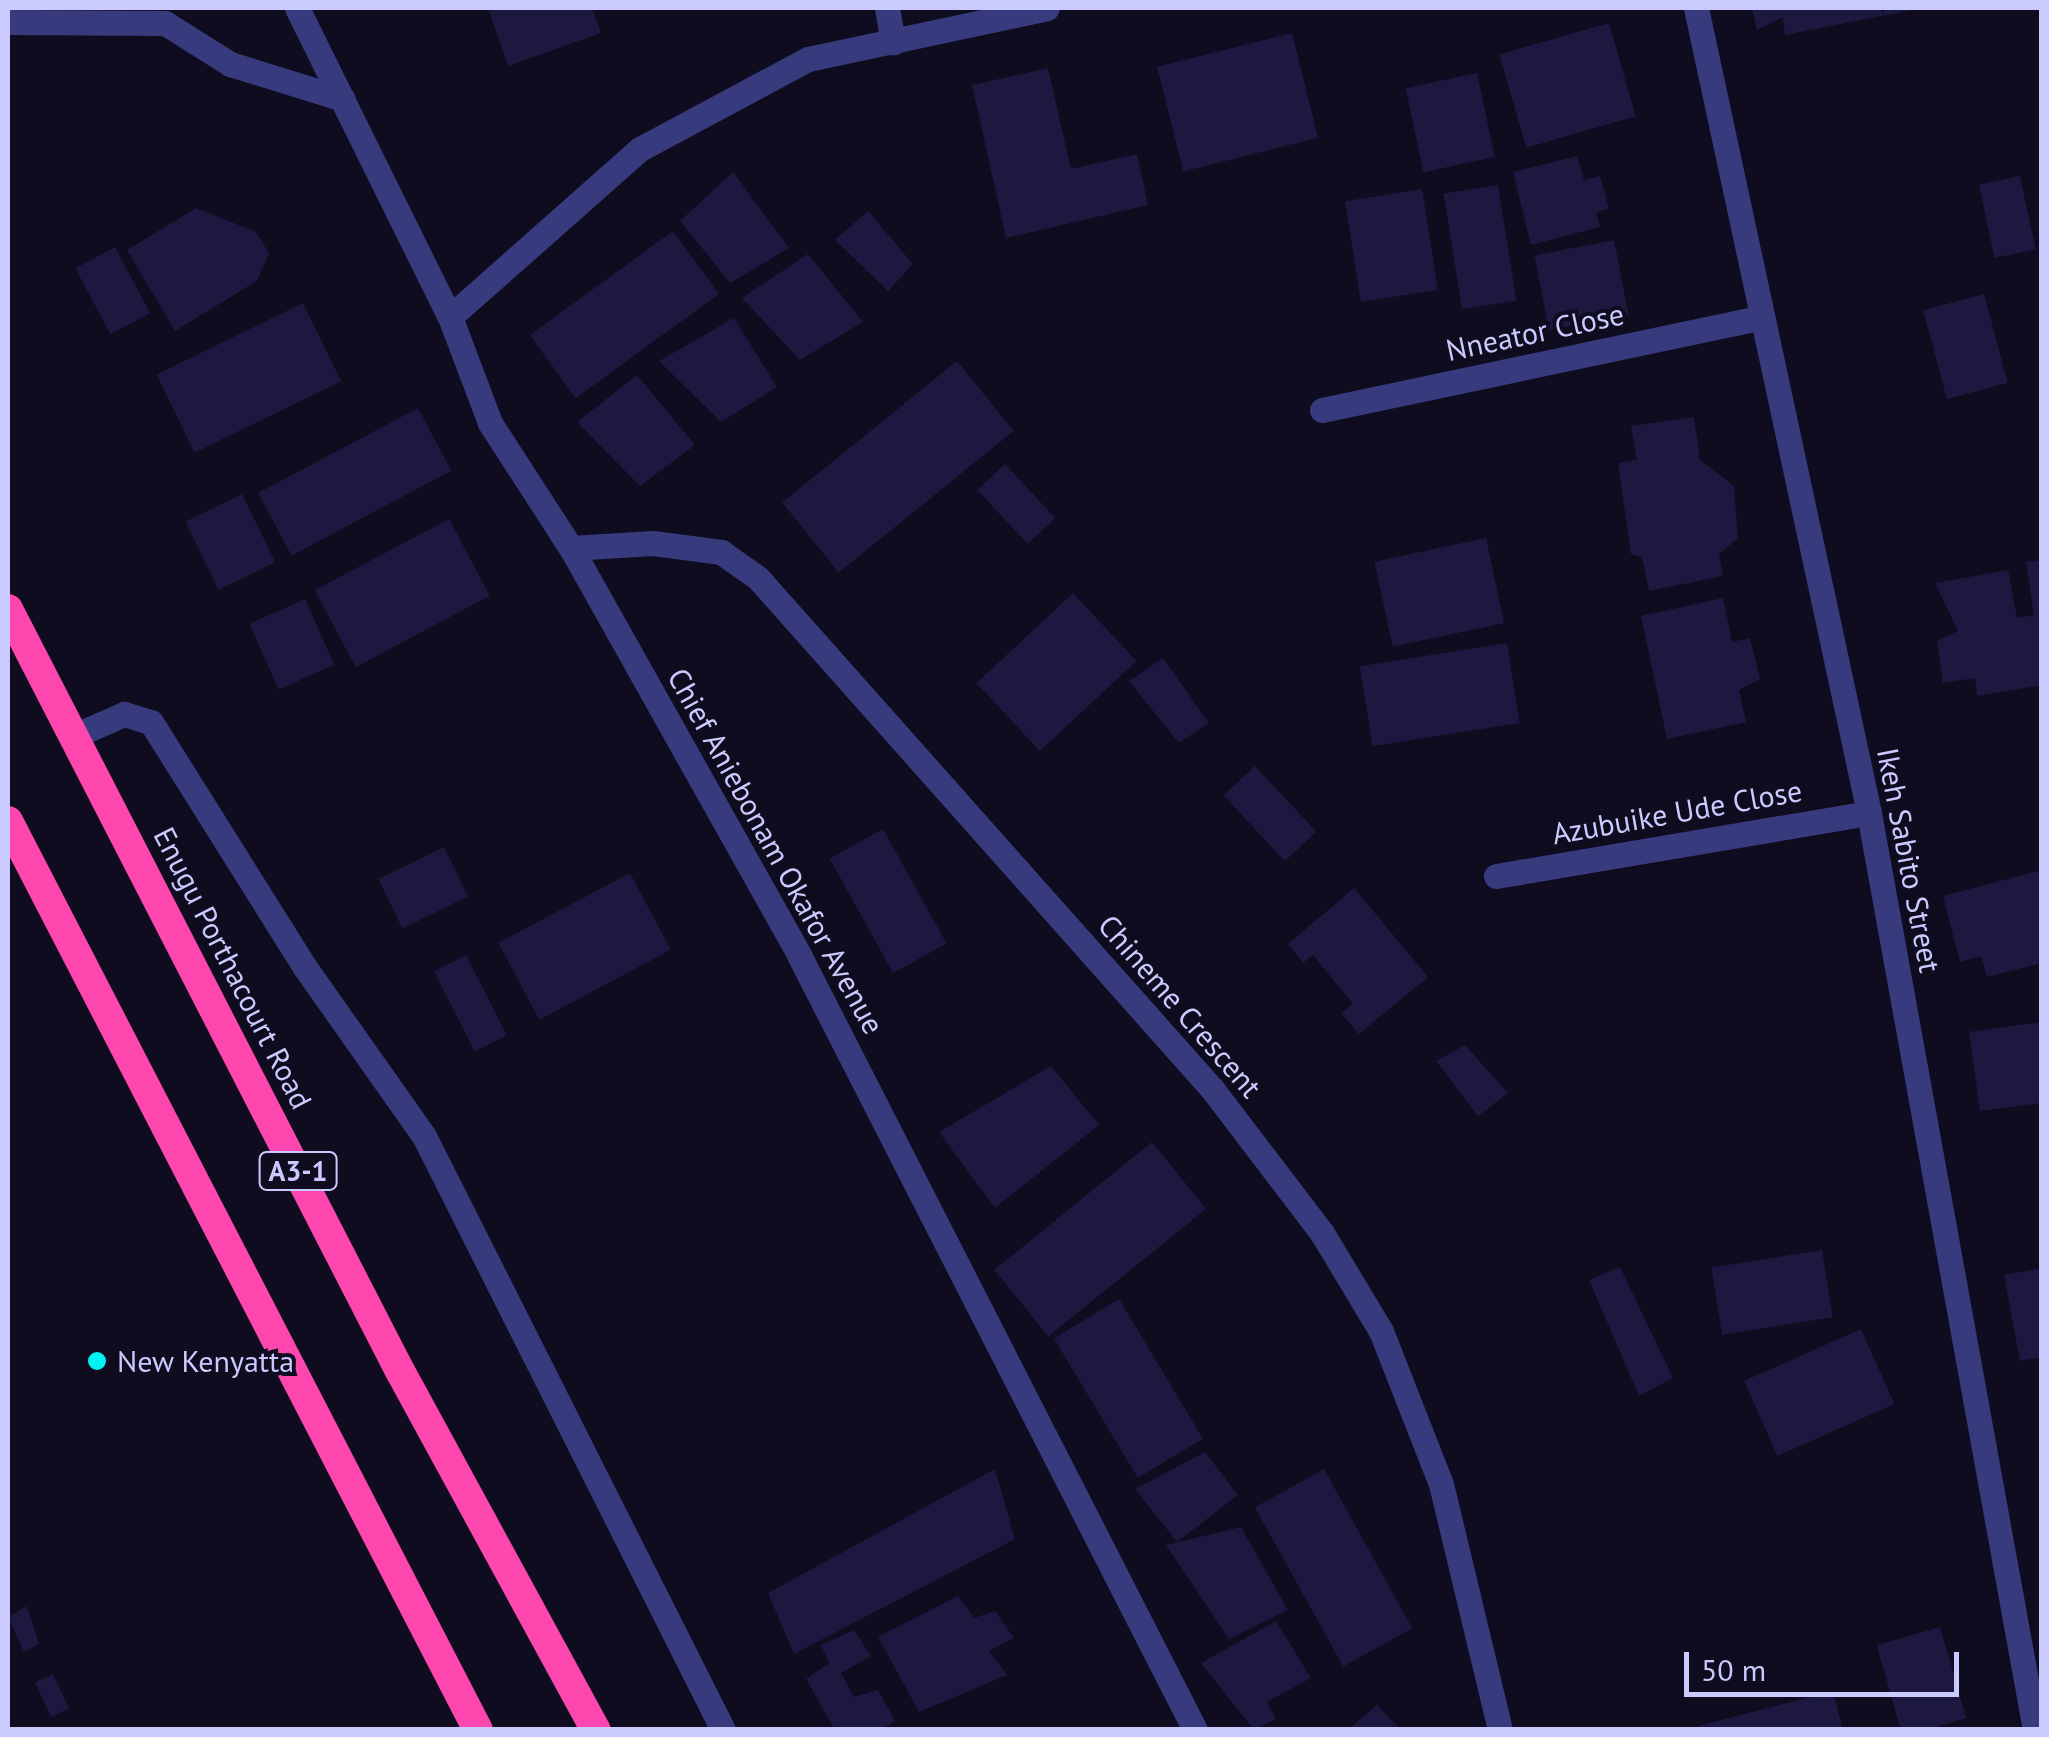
<!DOCTYPE html>
<style>
body{margin:0}
#map{position:relative;width:2049px;height:1737px;overflow:hidden;background:#0e0c1e;font-family:"PT Sans",sans-serif}
div>[style]{position:absolute}
.building>*{inset:0;background:#1d183f;transform-origin:0 0}
.minor>*{height:25px;margin:-12.5px;padding:0 12.5px;transform-origin:12.5px;border-radius:12.5px;background:#373b7d}
.highway>*{height:30px;margin:-15px;padding:0 15px;transform-origin:15px;border-radius:15px;background:#fe46af}
.dots>*{width:28px;height:28px;translate:-50% -50%;box-sizing:border-box;border:5px solid #0e0c1e;border-radius:50%}
span{translate:-50% -50%;white-space:nowrap;text-align:center;line-height:1.15;-webkit-text-stroke:8px #0e0c1e;paint-order:stroke}
.shield-label span{padding:2px 8px;background:#0e0c1e;border:2px solid;border-radius:8px;-webkit-text-stroke-width:0}
.shield-label{font-size:28px;color:#cbcaff;font-weight:700}
.street-label{font-size:30px;color:#cbcaff}
.poi-label{font-size:30px;color:#cbcaff}
.left{translate:0 -50%;text-align:left}
.frame{position:absolute;inset:0;border:10px solid #cbcaff;pointer-events:none}
.scale{position:absolute;left:1684px;top:1652px;width:275px;height:45px;box-sizing:border-box;border:5px solid #cbcaff;border-top:0;padding-left:12px;font-size:30px;line-height:35px;white-space:nowrap;color:#cbcaff;-webkit-text-stroke:8px #0e0c1e;paint-order:stroke}
</style>
<div id="map">
<div class="building">
<i style="clip-path:polygon(488px 8px,592px 8px,601px 33px,508px 66px)"></i>
<i style="clip-path:polygon(1752px 8px,1879px 8px,1884px 15px,1883px 8px,1917px 9px,1785px 35px,1783px 17px,1757px 30px)"></i>
<i style="left:1609px;top:23px;width:97px;height:114px;rotate:74deg"></i>
<i style="left:1292px;top:33px;width:108px;height:139px;rotate:76deg"></i>
<i style="clip-path:polygon(1048px 68px,1071px 169px,1137px 154px,1148px 205px,1006px 238px,972px 85px)"></i>
<i style="left:1477px;top:73px;width:86px;height:73px;rotate:78deg"></i>
<i style="clip-path:polygon(1577px 156px,1584px 180px,1600px 176px,1609px 209px,1596px 212px,1600px 227px,1531px 245px,1513px 172px)"></i>
<i style="clip-path:polygon(733px 172px,789px 248px,730px 283px,680px 221px)"></i>
<i style="left:2020px;top:176px;width:75px;height:42px;rotate:78deg"></i>
<i style="left:1498px;top:185px;width:117px;height:55px;rotate:81deg"></i>
<i style="left:1422px;top:189px;width:102px;height:78px;rotate:81deg"></i>
<i style="clip-path:polygon(196px 208px,256px 232px,269px 253px,257px 281px,175px 331px,127px 250px)"></i>
<i style="clip-path:polygon(868px 211px,913px 264px,888px 291px,835px 240px)"></i>
<i style="left:673px;top:231px;width:78px;height:177px;rotate:54deg"></i>
<i style="left:1614px;top:240px;width:76px;height:81px;rotate:79deg"></i>
<i style="left:115px;top:247px;width:75px;height:45px;rotate:62deg"></i>
<i style="clip-path:polygon(808px 254px,863px 322px,800px 360px,742px 298px)"></i>
<i style="left:1984px;top:294px;width:92px;height:63px;rotate:75deg"></i>
<i style="left:303px;top:303px;width:87px;height:163px;rotate:64deg"></i>
<i style="clip-path:polygon(734px 318px,777px 387px,721px 422px,659px 361px)"></i>
<i style="left:957px;top:361px;width:90px;height:225px;rotate:51deg"></i>
<i style="clip-path:polygon(637px 375px,695px 445px,640px 486px,577px 422px)"></i>
<i style="left:418px;top:408px;width:71px;height:181px;rotate:62deg"></i>
<i style="clip-path:polygon(1694px 417px,1700px 460px,1734px 486px,1738px 538px,1719px 554px,1723px 576px,1649px 591px,1642px 557px,1631px 554px,1618px 463px,1637px 460px,1631px 426px)"></i>
<i style="left:1005px;top:464px;width:74px;height:38px;rotate:47deg"></i>
<i style="left:242px;top:494px;width:76px;height:63px;rotate:64deg"></i>
<i style="left:449px;top:519px;width:87px;height:152px;rotate:62deg"></i>
<i style="left:1486px;top:538px;width:87px;height:114px;rotate:78deg"></i>
<i style="clip-path:polygon(2042px 560px,2042px 685px,1977px 696px,1975px 678px,1943px 683px,1937px 641px,1958px 631px,1935px 583px,2008px 570px,2017px 618px,2034px 615px,2026px 562px)"></i>
<i style="left:1073px;top:593px;width:93px;height:132px;rotate:47deg"></i>
<i style="clip-path:polygon(1723px 598px,1732px 642px,1750px 638px,1760px 679px,1739px 690px,1746px 722px,1667px 739px,1641px 616px)"></i>
<i style="left:305px;top:599px;width:72px;height:61px;rotate:66deg"></i>
<i style="left:1507px;top:643px;width:81px;height:149px;rotate:81deg"></i>
<i style="clip-path:polygon(1163px 658px,1209px 723px,1179px 743px,1129px 681px)"></i>
<i style="left:1255px;top:766px;width:90px;height:43px;rotate:47deg"></i>
<i style="left:883px;top:829px;width:131px;height:61px;rotate:61deg"></i>
<i style="left:444px;top:847px;width:55px;height:73px;rotate:64deg"></i>
<i style="clip-path:polygon(2042px 870px,2042px 963px,1987px 977px,1981px 956px,1960px 962px,1943px 896px)"></i>
<i style="left:630px;top:873px;width:87px;height:149px;rotate:62deg"></i>
<i style="clip-path:polygon(1354px 888px,1428px 977px,1359px 1034px,1341px 1013px,1353px 1004px,1313px 955px,1303px 963px,1288px 944px)"></i>
<i style="left:466px;top:955px;width:90px;height:36px;rotate:63deg"></i>
<i style="clip-path:polygon(2042px 1022px,2042px 1103px,1980px 1111px,1969px 1032px)"></i>
<i style="clip-path:polygon(1465px 1045px,1508px 1093px,1478px 1116px,1436px 1061px)"></i>
<i style="clip-path:polygon(1051px 1066px,1099px 1125px,995px 1208px,939px 1132px)"></i>
<i style="left:1152px;top:1142px;width:86px;height:203px;rotate:51deg"></i>
<i style="left:1822px;top:1250px;width:68px;height:112px;rotate:81deg"></i>
<i style="clip-path:polygon(1620px 1267px,1673px 1378px,1639px 1396px,1589px 1280px)"></i>
<i style="clip-path:polygon(2042px 1268px,2042px 1357px,2020px 1361px,2004px 1275px)"></i>
<i style="left:1119px;top:1299px;width:163px;height:76px;rotate:59deg"></i>
<i style="left:1861px;top:1329px;width:82px;height:128px;rotate:66deg"></i>
<i style="clip-path:polygon(1205px 1452px,1238px 1495px,1177px 1542px,1135px 1489px)"></i>
<i style="clip-path:polygon(995px 1469px,1015px 1539px,794px 1654px,768px 1593px)"></i>
<i style="left:1324px;top:1469px;width:182px;height:79px;rotate:61deg"></i>
<i style="clip-path:polygon(1241px 1527px,1288px 1610px,1229px 1639px,1166px 1545px)"></i>
<i style="clip-path:polygon(958px 1596px,974px 1618px,995px 1611px,1014px 1638px,989px 1651px,1007px 1675px,919px 1712px,878px 1637px)"></i>
<i style="clip-path:polygon(27px 1606px,39px 1644px,24px 1652px,8px 1617px)"></i>
<i style="clip-path:polygon(1276px 1621px,1311px 1678px,1267px 1702px,1276px 1719px,1254px 1730px,1201px 1663px)"></i>
<i style="left:1940px;top:1627px;width:95px;height:66px;rotate:74deg"></i>
<i style="clip-path:polygon(854px 1630px,871px 1656px,841px 1673px,854px 1697px,878px 1690px,895px 1721px,880px 1730px,835px 1730px,806px 1679px,829px 1663px,821px 1645px)"></i>
<i style="left:53px;top:1674px;width:38px;height:20px;rotate:65deg"></i>
<i style="clip-path:polygon(1833px 1691px,1843px 1730px,1699px 1730px,1698px 1726px)"></i>
<i style="clip-path:polygon(1377px 1705px,1401px 1730px,1348px 1730px)"></i>
</div>
<div class="minor">
<i style="left:297px;top:8px;width:345px;rotate:63.7deg"></i>
<i style="left:450px;top:317px;width:113px;rotate:69.3deg"></i>
<i style="left:490px;top:423px;width:149px;rotate:57.1deg"></i>
<i style="left:571px;top:548px;width:467px;rotate:60.7deg"></i>
<i style="left:799px;top:955px;width:870px;rotate:62.93deg"></i>
<i style="left:887px;top:8px;width:35px;rotate:80deg"></i>
<i style="left:1696px;top:8px;width:823px;rotate:77.87deg"></i>
<i style="left:1869px;top:813px;width:932px;rotate:79.74deg"></i>
<i style="left:8px;top:22px;width:157px;rotate:0.4deg"></i>
<i style="left:165px;top:23px;width:77px;rotate:32.2deg"></i>
<i style="left:230px;top:64px;width:118px;rotate:17.2deg"></i>
<i style="left:450px;top:317px;width:254px;rotate:-41.5deg"></i>
<i style="left:640px;top:149px;width:191px;rotate:-28.2deg"></i>
<i style="left:808px;top:59px;width:244px;rotate:-12deg"></i>
<i style="left:1322px;top:410px;width:450px;rotate:-11.9deg"></i>
<i style="left:571px;top:548px;width:82px;rotate:-3.5deg"></i>
<i style="left:653px;top:543px;width:69px;rotate:7.5deg"></i>
<i style="left:721px;top:552px;width:45px;rotate:35.1deg"></i>
<i style="left:758px;top:578px;width:685px;rotate:48.37deg"></i>
<i style="left:1213px;top:1090px;width:180px;rotate:52.7deg"></i>
<i style="left:1322px;top:1233px;width:114px;rotate:59deg"></i>
<i style="left:1381px;top:1331px;width:164px;rotate:68.6deg"></i>
<i style="left:1441px;top:1484px;width:253px;rotate:76.5deg"></i>
<i style="left:74px;top:736px;width:55px;rotate:-23.7deg"></i>
<i style="left:124px;top:714px;width:28px;rotate:17deg"></i>
<i style="left:151px;top:722px;width:288px;rotate:57.9deg"></i>
<i style="left:304px;top:966px;width:208px;rotate:54.8deg"></i>
<i style="left:424px;top:1136px;width:665px;rotate:63.28deg"></i>
<i style="left:1496px;top:876px;width:378px;rotate:-9.6deg"></i>
</div>
<div class="highway">
<i style="left:8px;top:609px;width:857px;rotate:62.78deg"></i>
<i style="left:400px;top:1371px;width:409px;rotate:61.4deg"></i>
<i style="left:8px;top:821px;width:1023px;rotate:62.66deg"></i>
</div>
<div class="dots">
<i style="left:97px;top:1361px;background:#01f1f3"></i>
</div>
<div class="shield-label">
<span style="left:298px;top:1171px">A3-1</span>
</div>
<div class="street-label">
<span style="left:1535px;top:332px;rotate:-12deg">Nneator Close</span>
<span style="left:1677px;top:812px;rotate:-10deg">Azubuike Ude Close</span>
<span style="left:776px;top:851px;rotate:61deg">Chief Aniebonam Okafor Avenue</span>
<span style="left:1909px;top:860px;rotate:79deg">Ikeh Sabito Street</span>
<span style="left:233px;top:968px;rotate:63deg">Enugu Porthacourt Road</span>
<span style="left:1180px;top:1006px;rotate:49deg">Chineme Crescent</span>
</div>
<div class="poi-label">
<span class="left" style="left:117px;top:1361px">New Kenyatta</span>
</div>
<div class="frame"></div>
<div class="scale">50 m</div>
</div>
